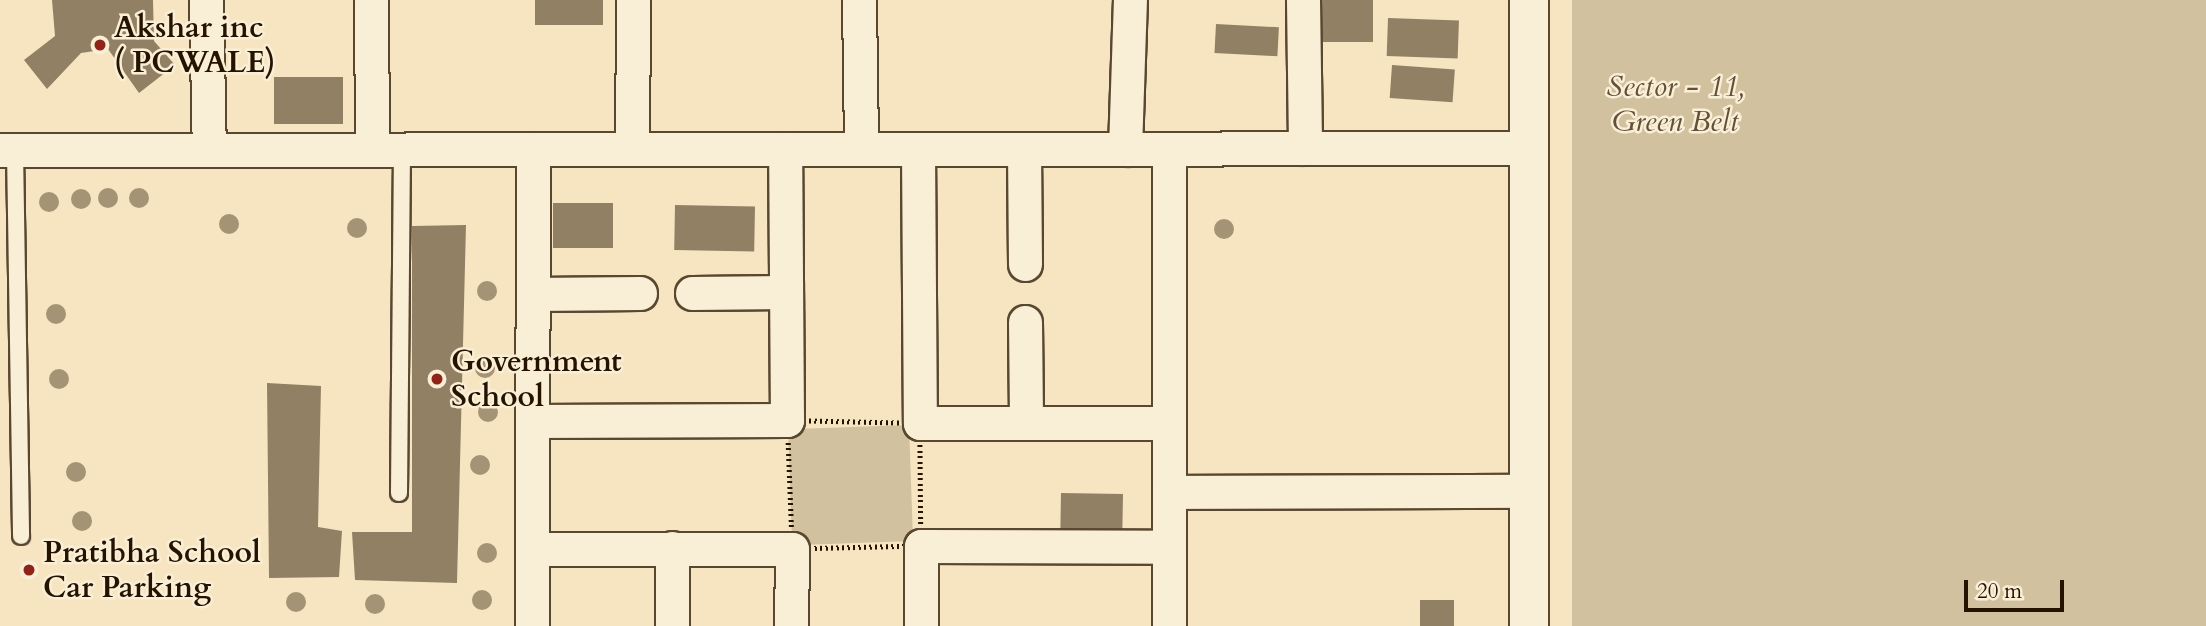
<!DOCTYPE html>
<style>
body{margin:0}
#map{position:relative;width:2206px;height:626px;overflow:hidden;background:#f6e5c0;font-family:Cardo,serif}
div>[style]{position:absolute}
.green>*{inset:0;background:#d2c19f;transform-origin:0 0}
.building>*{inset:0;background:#928064;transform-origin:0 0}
.path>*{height:4.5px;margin-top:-2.25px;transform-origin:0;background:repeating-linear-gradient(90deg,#251300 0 2px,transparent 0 5.5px)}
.roads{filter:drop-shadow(2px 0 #594830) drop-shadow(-2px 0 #594830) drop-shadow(0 2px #594830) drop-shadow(0 -2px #594830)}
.lane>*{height:16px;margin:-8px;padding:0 8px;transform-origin:8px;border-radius:8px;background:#f9eed6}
.street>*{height:33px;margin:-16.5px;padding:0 16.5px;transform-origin:16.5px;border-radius:16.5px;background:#f9eed6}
.secondary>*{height:38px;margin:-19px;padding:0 19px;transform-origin:19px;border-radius:19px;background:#f9eed6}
.trees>*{width:20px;height:20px;margin:-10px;border-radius:50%;background:#a59375}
.dots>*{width:19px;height:19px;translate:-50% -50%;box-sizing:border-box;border:4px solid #f9eed6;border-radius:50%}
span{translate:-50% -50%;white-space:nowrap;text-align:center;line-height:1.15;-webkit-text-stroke:5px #f9eed6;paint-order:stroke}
.poi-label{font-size:30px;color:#251300;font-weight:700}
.left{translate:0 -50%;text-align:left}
.park-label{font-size:30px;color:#625038;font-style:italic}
.scale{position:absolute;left:1964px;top:580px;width:100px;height:32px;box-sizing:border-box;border:4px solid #251300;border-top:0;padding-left:9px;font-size:21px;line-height:24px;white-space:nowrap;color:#251300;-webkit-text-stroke:5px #f9eed6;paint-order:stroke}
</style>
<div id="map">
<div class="green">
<i style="left:1572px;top:0;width:634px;height:626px"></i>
<i style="left:909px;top:425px;width:116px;height:121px;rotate:88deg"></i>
</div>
<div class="building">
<i style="clip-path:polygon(52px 0,153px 0,154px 41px,175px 65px,139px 93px,108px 49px,81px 53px,47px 89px,24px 60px,55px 36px)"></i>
<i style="left:535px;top:0;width:68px;height:25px"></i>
<i style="left:1320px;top:0;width:53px;height:42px"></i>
<i style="left:1388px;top:18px;width:71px;height:38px;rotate:2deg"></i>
<i style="left:1216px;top:24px;width:63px;height:29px;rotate:3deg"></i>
<i style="left:1392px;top:65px;width:63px;height:33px;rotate:4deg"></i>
<i style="left:274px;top:77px;width:69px;height:47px"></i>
<i style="left:553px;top:203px;width:60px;height:45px"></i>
<i style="left:675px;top:205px;width:80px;height:45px;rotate:1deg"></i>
<i style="clip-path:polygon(466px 225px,457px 583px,355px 580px,352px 532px,412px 532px,412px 226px)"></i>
<i style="clip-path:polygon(267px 383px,321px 386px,318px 527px,342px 531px,339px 577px,269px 578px)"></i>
<i style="left:1061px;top:493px;width:62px;height:49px;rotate:1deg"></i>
<i style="left:1420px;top:600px;width:34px;height:26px"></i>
</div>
<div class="path">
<i style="left:787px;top:420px;width:133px;rotate:1.3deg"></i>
<i style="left:920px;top:423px;width:123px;rotate:89.5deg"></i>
<i style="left:921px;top:546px;width:129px;rotate:178.7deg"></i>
<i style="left:792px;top:549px;width:129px;rotate:-92.2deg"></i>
</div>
<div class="roads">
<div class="lane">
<i style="left:15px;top:150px;width:386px;rotate:89.1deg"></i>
<i style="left:399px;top:493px;width:343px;rotate:-89.5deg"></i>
</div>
<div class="street">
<i style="left:206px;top:0;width:150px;rotate:88.9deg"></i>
<i style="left:371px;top:0;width:150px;rotate:89.6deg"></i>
<i style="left:859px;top:0;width:149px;rotate:89.2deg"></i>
<i style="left:1303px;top:0;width:148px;rotate:89.2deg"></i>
<i style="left:632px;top:149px;width:149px;rotate:-89.6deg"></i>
<i style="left:918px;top:149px;width:274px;rotate:89.6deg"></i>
<i style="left:920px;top:423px;width:249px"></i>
<i style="left:1024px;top:149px;width:115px;rotate:89.5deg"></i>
<i style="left:1125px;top:149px;width:149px;rotate:-88.1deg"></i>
<i style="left:1169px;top:149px;width:477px;rotate:90deg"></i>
<i style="left:0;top:150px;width:1529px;rotate:-0.07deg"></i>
<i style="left:692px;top:293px;width:94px;rotate:-0.6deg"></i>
<i style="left:533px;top:294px;width:107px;rotate:-0.5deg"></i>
<i style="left:1025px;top:322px;width:101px;rotate:89.4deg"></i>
<i style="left:532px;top:421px;width:255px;rotate:-0.2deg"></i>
<i style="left:787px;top:420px;width:271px;rotate:-90.4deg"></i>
<i style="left:1169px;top:492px;width:359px;rotate:-0.2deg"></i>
<i style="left:672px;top:548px;width:78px;rotate:90deg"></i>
<i style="left:532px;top:549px;width:260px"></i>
<i style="left:792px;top:549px;width:77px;rotate:90.7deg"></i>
<i style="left:532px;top:626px;width:477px;rotate:-89.9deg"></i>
<i style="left:921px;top:626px;width:80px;rotate:-90deg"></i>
<i style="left:921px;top:546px;width:248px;rotate:0.2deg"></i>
</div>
<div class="secondary">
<i style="left:1529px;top:0;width:626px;rotate:90deg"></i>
</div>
</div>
<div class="trees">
<i style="left:108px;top:198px"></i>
<i style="left:139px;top:198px"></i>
<i style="left:81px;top:199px"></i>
<i style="left:49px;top:202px"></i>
<i style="left:229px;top:224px"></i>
<i style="left:357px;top:228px"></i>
<i style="left:1224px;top:229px"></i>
<i style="left:487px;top:291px"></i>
<i style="left:56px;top:314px"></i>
<i style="left:485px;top:368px"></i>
<i style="left:59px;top:379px"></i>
<i style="left:488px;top:412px"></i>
<i style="left:480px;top:465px"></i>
<i style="left:76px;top:472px"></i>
<i style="left:82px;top:521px"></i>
<i style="left:487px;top:553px"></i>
<i style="left:482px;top:600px"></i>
<i style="left:296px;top:602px"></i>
<i style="left:375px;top:604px"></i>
</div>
<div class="dots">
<i style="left:100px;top:45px;background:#8f2418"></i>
<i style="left:437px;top:379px;background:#8f2418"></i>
<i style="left:29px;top:570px;background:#8f2418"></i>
</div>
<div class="poi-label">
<span class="left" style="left:114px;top:45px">Akshar inc<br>( PCWALE)</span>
<span class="left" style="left:451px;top:379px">Government<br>School</span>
<span class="left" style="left:43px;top:570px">Pratibha School<br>Car Parking</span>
</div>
<div class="park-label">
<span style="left:1675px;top:104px">Sector - 11,<br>Green Belt</span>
</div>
<div class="scale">20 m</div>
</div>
